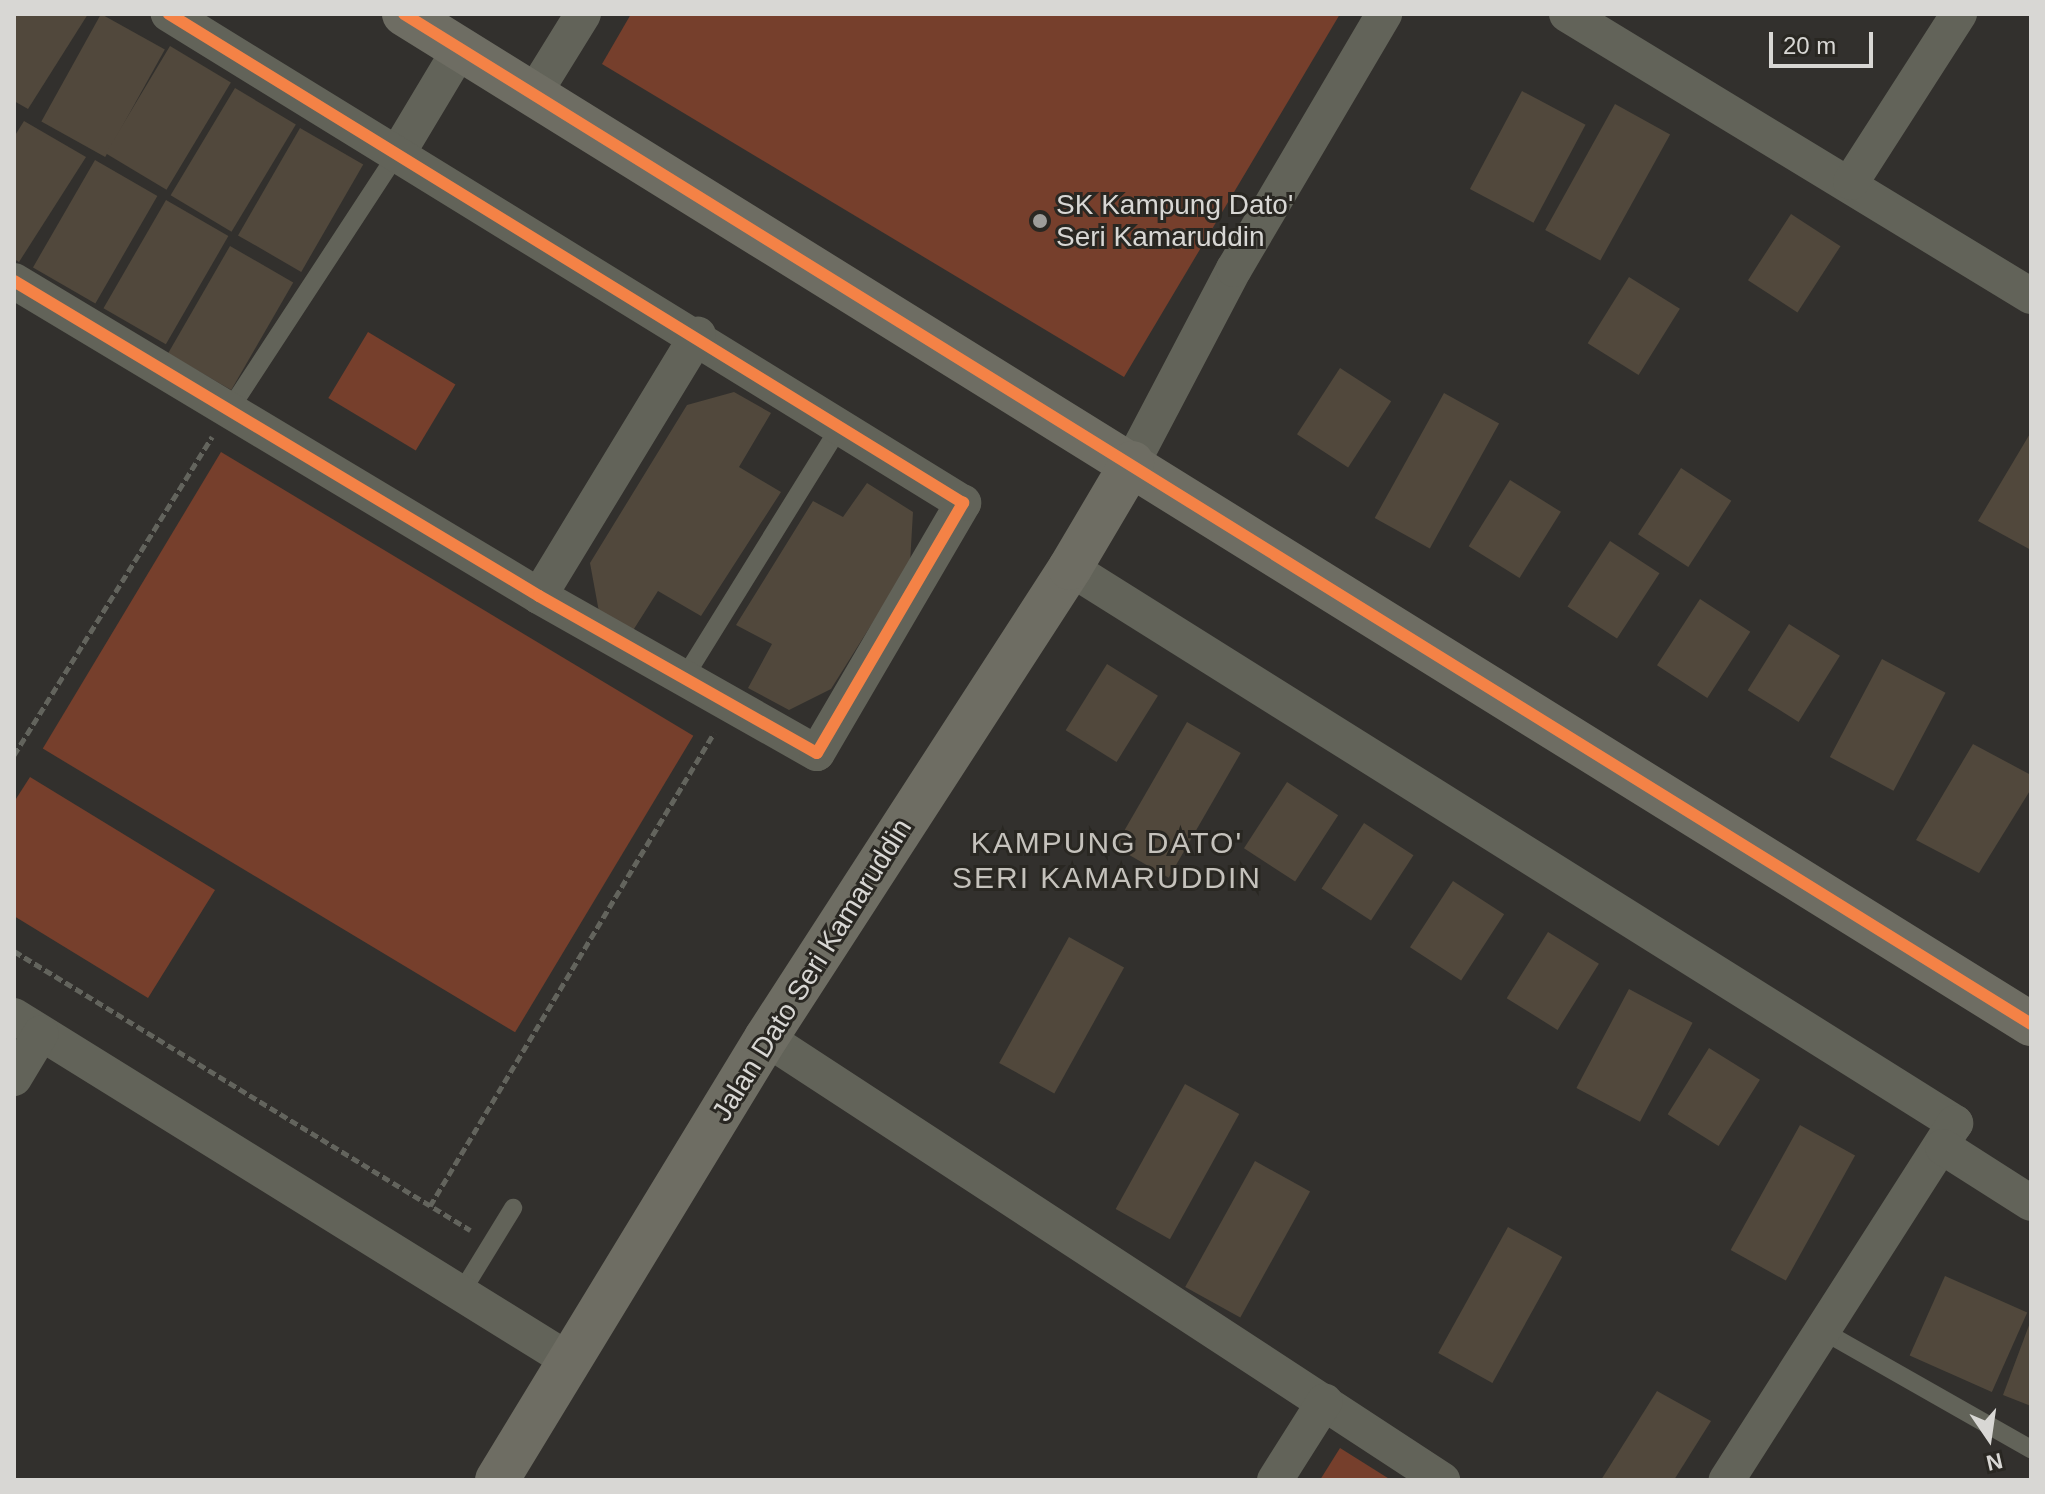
<!DOCTYPE html>
<style>
body{margin:0}
#map{position:relative;width:2045px;height:1494px;overflow:hidden;background:#32302d;font-family:Helvetica,sans-serif}
div>[style]{position:absolute}
.green>*{inset:0;background:#763f2c;transform-origin:0 0}
.building>*{inset:0;background:#51483c;transform-origin:0 0}
.path>*{height:5px;margin-top:-2.5px;transform-origin:0;background:repeating-linear-gradient(90deg,#63645d 0 8px,transparent 0 12px)}
.lane>*{height:18px;margin:-9px;padding:0 9px;transform-origin:9px;border-radius:9px;background:#626359}
.street>*{height:36px;margin:-18px;padding:0 18px;transform-origin:18px;border-radius:18px;background:#626359}
.secondary>*{height:44px;margin:-22px;padding:0 22px;transform-origin:22px;border-radius:22px;background:#6e6d63}
.cycleway>*{height:12px;margin:-6px;padding:0 6px;transform-origin:6px;border-radius:6px;background:#f48246}
.dots>*{width:22px;height:22px;translate:-50% -50%;box-sizing:border-box;border:4px solid #292722;border-radius:50%}
span{translate:-50% -50%;white-space:nowrap;text-align:center;line-height:1.15;-webkit-text-stroke:6px #292722;paint-order:stroke}
.poi-label{font-size:28px;color:#d8d7d4}
.left{translate:0 -50%;text-align:left}
.street-label{font-size:28px;color:#d8d7d4}
.neighbourhood-label{font-size:30px;color:#c5c2bc;letter-spacing:2px}
.frame{position:absolute;inset:0;border:16px solid #d8d7d4;pointer-events:none}
.north{position:absolute;left:1949px;top:1398px;width:80px;height:80px;-webkit-text-stroke:6px #292722;paint-order:stroke;rotate:167deg;font-size:22px;font-weight:700;line-height:32px;text-align:center;color:#d8d7d4}
.north::after{content:'';display:block;margin:auto;width:28px;height:36px;background:#d8d7d4;clip-path:polygon(50% 0,100% 100%,50% 72%,0 100%)}
.scale{position:absolute;left:1769px;top:32px;width:104px;height:36px;box-sizing:border-box;border:4px solid #d8d7d4;border-top:0;padding-left:10px;font-size:24px;line-height:28px;white-space:nowrap;color:#d8d7d4;-webkit-text-stroke:6px #292722;paint-order:stroke}
</style>
<div id="map">
<div class="green">
<i style="clip-path:polygon(631px 14px,1340px 14px,1124px 377px,602px 64px)"></i>
<i style="left:368px;top:332px;width:102px;height:77px;rotate:31deg"></i>
<i style="left:221px;top:452px;width:551px;height:346px;rotate:31deg"></i>
<i style="clip-path:polygon(30px 777px,215px 890px,148px 998px,14px 916px,14px 802px)"></i>
<i style="clip-path:polygon(1340px 1448px,1391px 1480px,1320px 1480px)"></i>
</div>
<div class="building">
<i style="clip-path:polygon(14px 14px,88px 14px,28px 109px,14px 101px)"></i>
<i style="left:101px;top:14px;width:73px;height:123px;rotate:29deg"></i>
<i style="left:170px;top:46px;width:71px;height:125px;rotate:31deg"></i>
<i style="left:235px;top:88px;width:71px;height:125px;rotate:31deg"></i>
<i style="left:1522px;top:91px;width:72px;height:111px;rotate:28deg"></i>
<i style="left:1615px;top:104px;width:63px;height:144px;rotate:29deg"></i>
<i style="clip-path:polygon(24px 121px,86px 157px,19px 262px,14px 259px,14px 137px)"></i>
<i style="left:300px;top:128px;width:73px;height:124px;rotate:30deg"></i>
<i style="left:95px;top:160px;width:72px;height:124px;rotate:30deg"></i>
<i style="left:166px;top:200px;width:72px;height:125px;rotate:30deg"></i>
<i style="left:1791px;top:214px;width:59px;height:79px;rotate:33deg"></i>
<i style="left:230px;top:246px;width:73px;height:124px;rotate:30deg"></i>
<i style="left:1629px;top:277px;width:60px;height:78px;rotate:32deg"></i>
<i style="left:1340px;top:368px;width:61px;height:79px;rotate:33deg"></i>
<i style="clip-path:polygon(734px 392px,771px 413px,739px 467px,781px 492px,701px 616px,658px 591px,632px 632px,599px 612px,590px 563px,687px 405px)"></i>
<i style="left:1444px;top:393px;width:63px;height:143px;rotate:29deg"></i>
<i style="clip-path:polygon(2031px 432px,2031px 550px,1978px 521px)"></i>
<i style="left:1681px;top:468px;width:60px;height:79px;rotate:33deg"></i>
<i style="left:1510px;top:480px;width:60px;height:78px;rotate:32deg"></i>
<i style="clip-path:polygon(867px 483px,913px 512px,910px 563px,831px 689px,789px 710px,748px 688px,772px 644px,736px 625px,813px 501px,843px 517px)"></i>
<i style="left:1610px;top:541px;width:59px;height:78px;rotate:33deg"></i>
<i style="left:1700px;top:599px;width:60px;height:79px;rotate:33deg"></i>
<i style="left:1789px;top:624px;width:60px;height:78px;rotate:32deg"></i>
<i style="left:1882px;top:659px;width:72px;height:111px;rotate:28deg"></i>
<i style="left:1107px;top:664px;width:60px;height:78px;rotate:32deg"></i>
<i style="left:1187px;top:722px;width:62px;height:144px;rotate:30deg"></i>
<i style="clip-path:polygon(1973px 744px,2031px 775px,2031px 789px,1979px 873px,1916px 840px)"></i>
<i style="left:1287px;top:782px;width:61px;height:79px;rotate:33deg"></i>
<i style="left:1364px;top:823px;width:59px;height:78px;rotate:33deg"></i>
<i style="left:1453px;top:881px;width:61px;height:79px;rotate:33deg"></i>
<i style="left:1548px;top:932px;width:60px;height:78px;rotate:32deg"></i>
<i style="left:1069px;top:937px;width:63px;height:144px;rotate:29deg"></i>
<i style="left:1629px;top:989px;width:72px;height:112px;rotate:28deg"></i>
<i style="left:1709px;top:1048px;width:60px;height:78px;rotate:32deg"></i>
<i style="left:1185px;top:1084px;width:62px;height:143px;rotate:29deg"></i>
<i style="left:1800px;top:1125px;width:63px;height:143px;rotate:29deg"></i>
<i style="left:1255px;top:1161px;width:63px;height:144px;rotate:29deg"></i>
<i style="left:1508px;top:1227px;width:62px;height:144px;rotate:29deg"></i>
<i style="left:1945px;top:1276px;width:90px;height:87px;rotate:24deg"></i>
<i style="clip-path:polygon(2031px 1320px,2031px 1406px,2003px 1395px)"></i>
<i style="clip-path:polygon(1657px 1391px,1711px 1421px,1674px 1480px,1601px 1480px)"></i>
</div>
<div class="path">
<i style="left:14px;top:755px;width:375px;rotate:-58.1deg"></i>
<i style="left:14px;top:951px;width:535px;rotate:31.46deg"></i>
<i style="left:430px;top:1206px;width:552px;rotate:-59.02deg"></i>
</div>
<div class="lane">
<i style="left:228px;top:412px;width:312px;rotate:-56.8deg"></i>
<i style="left:684px;top:678px;width:298px;rotate:-58.2deg"></i>
<i style="left:461px;top:1293px;width:100px;rotate:-58.5deg"></i>
<i style="left:1823px;top:1331px;width:239px;rotate:29.6deg"></i>
</div>
<div class="street">
<i style="left:1567px;top:14px;width:543px;rotate:31.29deg"></i>
<i style="left:533px;top:95px;width:95px;rotate:-58.3deg"></i>
<i style="left:399px;top:151px;width:119px;rotate:-59.1deg"></i>
<i style="left:1851px;top:182px;width:200px;rotate:-57.3deg"></i>
<i style="left:14px;top:281px;width:612px;rotate:30.96deg"></i>
<i style="left:539px;top:596px;width:319px;rotate:29.5deg"></i>
<i style="left:817px;top:753px;width:290px;rotate:-59.7deg"></i>
<i style="left:963px;top:503px;width:933px;rotate:-148.37deg"></i>
<i style="left:1132px;top:463px;width:219px;rotate:-62.3deg"></i>
<i style="left:1234px;top:269px;width:296px;rotate:-59.5deg"></i>
<i style="left:1070px;top:568px;width:1045px;rotate:32.09deg"></i>
<i style="left:1955px;top:1123px;width:424px;rotate:122.6deg"></i>
<i style="left:539px;top:596px;width:306px;rotate:-58.7deg"></i>
<i style="left:14px;top:1016px;width:654px;rotate:31.82deg"></i>
<i style="left:766px;top:1038px;width:808px;rotate:33.18deg"></i>
<i style="left:14px;top:1078px;width:52px;rotate:-59deg"></i>
<i style="left:1943px;top:1147px;width:104px;rotate:32.5deg"></i>
<i style="left:1275px;top:1480px;width:93px;rotate:-57.7deg"></i>
</div>
<div class="secondary">
<i style="left:404px;top:14px;width:1915px;rotate:31.83deg"></i>
<i style="left:497px;top:1480px;width:517px;rotate:-58.68deg"></i>
<i style="left:766px;top:1038px;width:560px;rotate:-57.1deg"></i>
<i style="left:1070px;top:568px;width:122px;rotate:-59.4deg"></i>
</div>
<div class="cycleway">
<i style="left:404px;top:14px;width:1915px;rotate:31.83deg"></i>
<i style="left:14px;top:281px;width:612px;rotate:30.96deg"></i>
<i style="left:539px;top:596px;width:319px;rotate:29.5deg"></i>
<i style="left:817px;top:753px;width:290px;rotate:-59.7deg"></i>
<i style="left:963px;top:503px;width:933px;rotate:-148.37deg"></i>
</div>
<div class="dots">
<i style="left:1040px;top:221px;background:#9e9d9a"></i>
</div>
<div class="poi-label">
<span class="left" style="left:1056px;top:221px">SK Kampung Dato'<br>Seri Kamaruddin</span>
</div>
<div class="street-label">
<span style="left:812px;top:970px;rotate:-58deg">Jalan Dato Seri Kamaruddin</span>
</div>
<div class="neighbourhood-label">
<span style="left:1107px;top:860px">KAMPUNG DATO'<br>SERI KAMARUDDIN</span>
</div>
<div class="frame"></div>
<div class="north">N</div>
<div class="scale">20 m</div>
</div>
